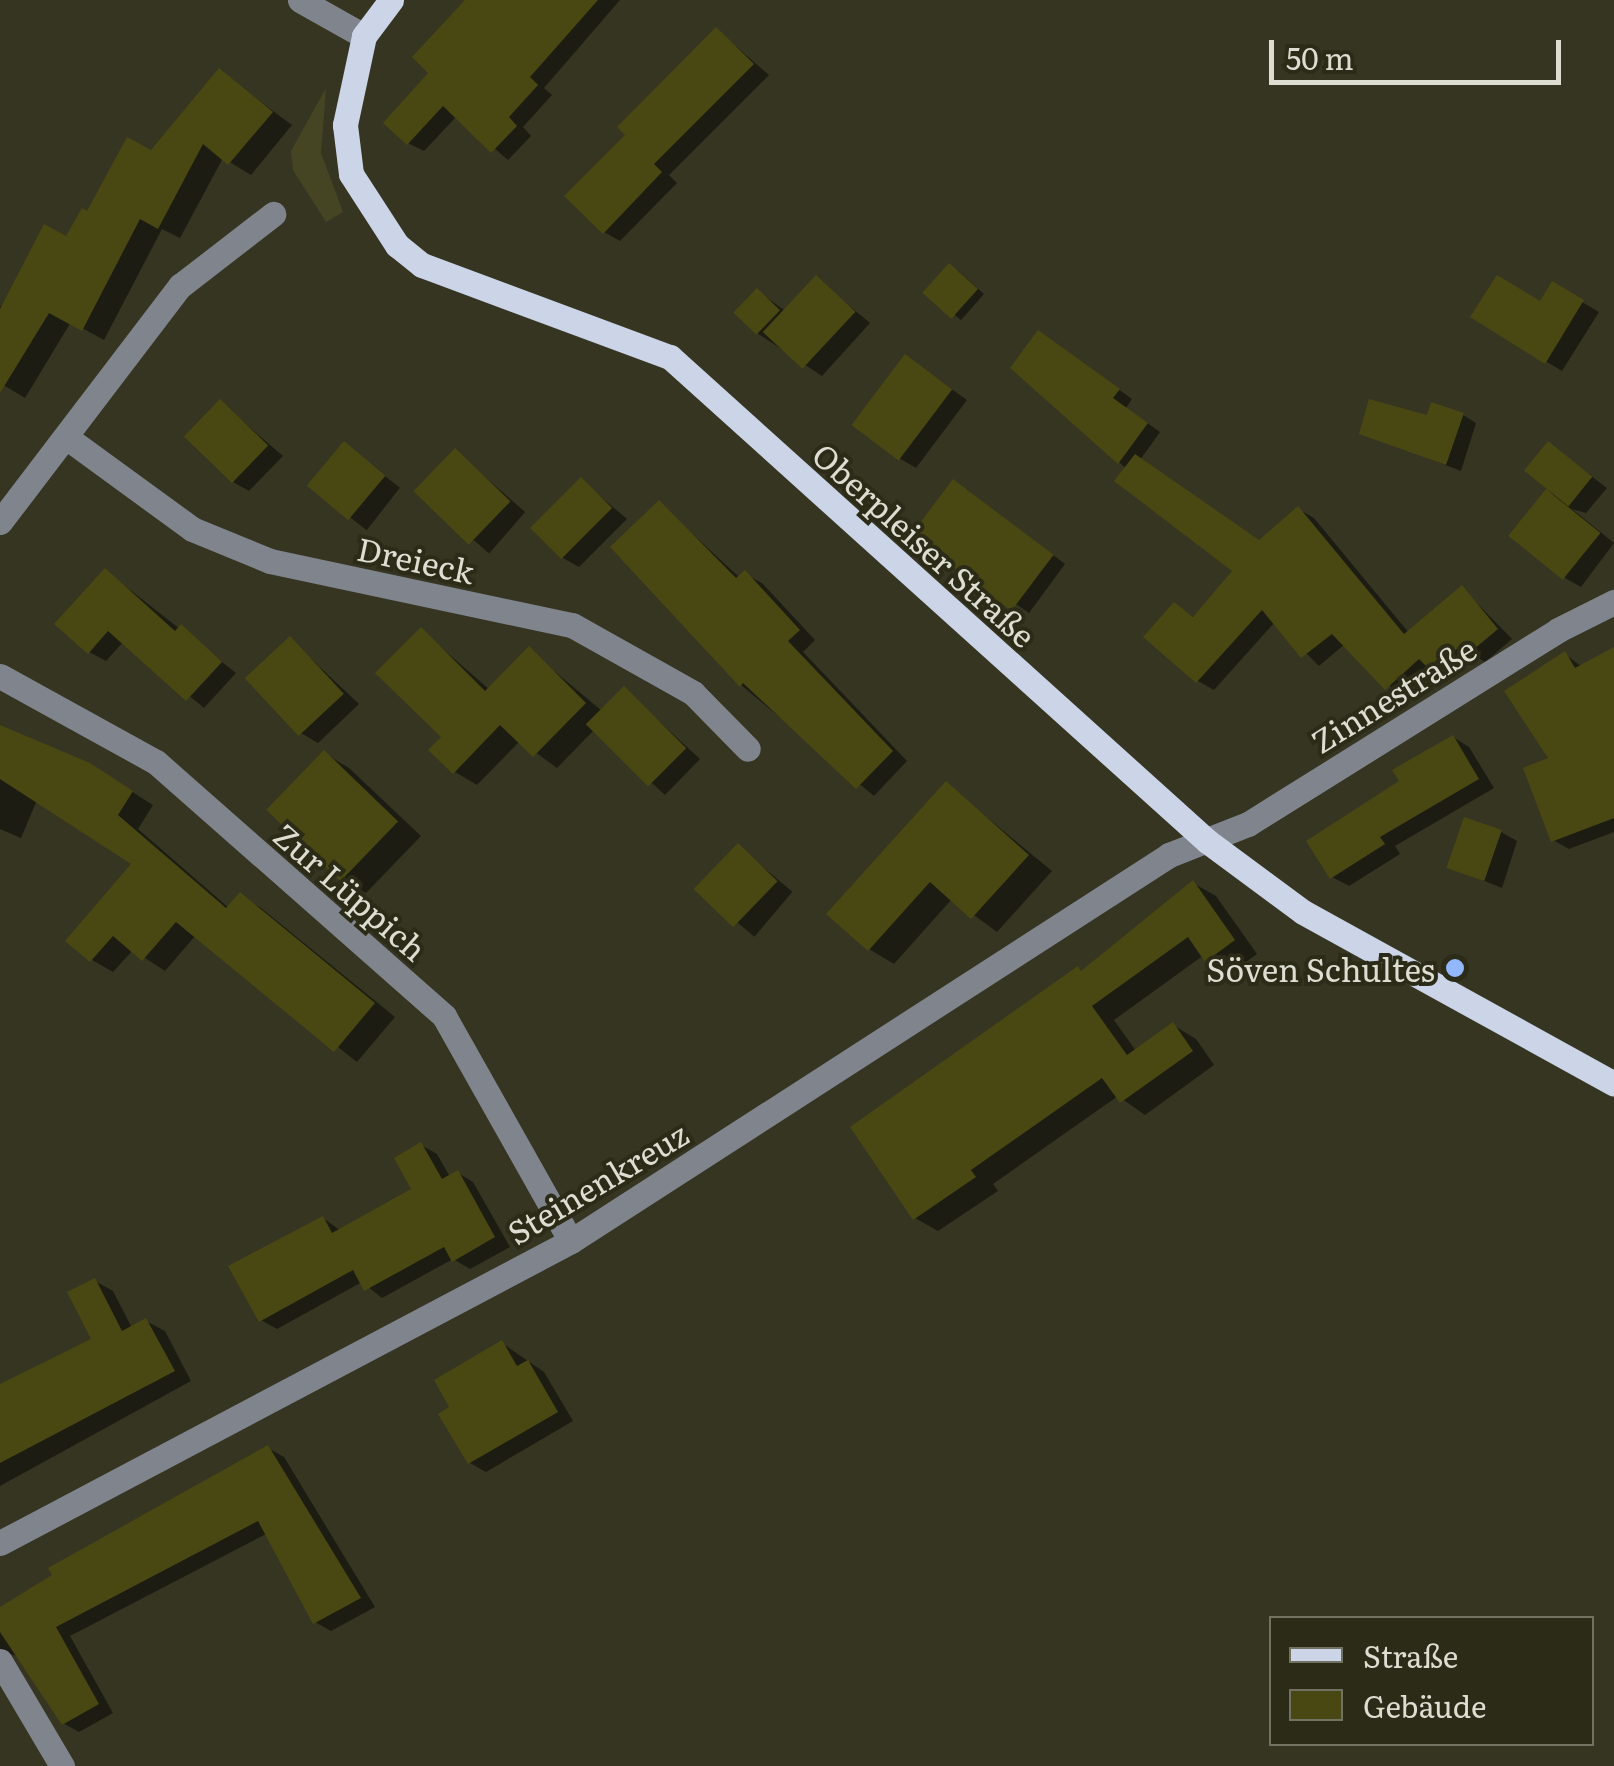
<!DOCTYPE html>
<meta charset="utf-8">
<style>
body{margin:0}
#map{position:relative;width:1614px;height:1766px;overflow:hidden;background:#353522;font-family:Literata,serif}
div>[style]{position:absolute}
.green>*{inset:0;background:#464523}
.shadow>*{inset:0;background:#0007;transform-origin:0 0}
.building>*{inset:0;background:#494812;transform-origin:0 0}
.minor>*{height:25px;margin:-12.5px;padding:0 12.5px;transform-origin:12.5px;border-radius:12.5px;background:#80848d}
.major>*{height:25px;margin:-12.5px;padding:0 12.5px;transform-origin:12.5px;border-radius:12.5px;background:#cbd5e7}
.dots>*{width:28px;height:28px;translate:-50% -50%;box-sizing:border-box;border:5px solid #2b2b18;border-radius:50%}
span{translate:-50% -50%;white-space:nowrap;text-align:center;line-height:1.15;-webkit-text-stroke:8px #2b2b18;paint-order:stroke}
.street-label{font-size:32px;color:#ddddd1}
.poi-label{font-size:32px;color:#ddddd1}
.right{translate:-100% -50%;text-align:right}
.legend{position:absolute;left:1269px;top:1616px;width:325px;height:130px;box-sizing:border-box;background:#2b2b18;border:2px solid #727262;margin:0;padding:12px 18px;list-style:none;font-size:30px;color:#ddddd1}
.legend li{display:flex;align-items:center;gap:20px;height:50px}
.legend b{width:50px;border:2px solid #727262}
.scale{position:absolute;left:1269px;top:40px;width:292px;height:45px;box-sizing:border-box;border:5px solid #ddddd1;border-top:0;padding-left:12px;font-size:30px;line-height:35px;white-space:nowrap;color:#ddddd1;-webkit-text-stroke:8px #2b2b18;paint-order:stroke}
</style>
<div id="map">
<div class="green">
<i style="clip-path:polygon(326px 88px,321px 153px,343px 212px,326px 222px,293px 170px,291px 151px)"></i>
</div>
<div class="shadow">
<i style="clip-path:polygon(469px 0,620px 0,544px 88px,552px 95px,523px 127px,531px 136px,508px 160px,457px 116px,424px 151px,408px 143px,432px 73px)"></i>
<i style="clip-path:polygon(717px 30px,769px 75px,669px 175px,677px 183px,620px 241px,604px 232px,628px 135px)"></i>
<i style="clip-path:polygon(219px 71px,292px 125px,251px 175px,223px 158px,180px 238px,162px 229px,104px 340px,71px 322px,25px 398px,0 383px,0 307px,151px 153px)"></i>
<i style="clip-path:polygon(957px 270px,984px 294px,961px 320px,927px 292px)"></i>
<i style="clip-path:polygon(816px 278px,870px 323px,822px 376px,757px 333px,758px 291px,784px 310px)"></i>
<i style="clip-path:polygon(1553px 285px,1599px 312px,1562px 371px,1473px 317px,1541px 304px)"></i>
<i style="clip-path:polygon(1052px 341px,1132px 399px,1126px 408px,1160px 432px,1140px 460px,1260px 542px,1298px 509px,1314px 518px,1409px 633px,1462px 588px,1512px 639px,1485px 662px,1475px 656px,1449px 679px,1432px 669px,1402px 697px,1345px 644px,1319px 666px,1275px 622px,1214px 690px,1198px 681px,1147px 637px,1175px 605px,1195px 618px,1235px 570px,1119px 462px)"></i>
<i style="clip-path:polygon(906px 357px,967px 400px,916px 468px,899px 458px)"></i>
<i style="clip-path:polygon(220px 402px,283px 456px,249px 491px,233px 482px)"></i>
<i style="clip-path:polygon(1463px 415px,1476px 423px,1461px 471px,1362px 433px)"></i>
<i style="left:344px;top:444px;width:71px;height:54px;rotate:38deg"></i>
<i style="clip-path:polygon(1549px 444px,1607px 488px,1586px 513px,1572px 509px,1614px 543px,1581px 587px,1565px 578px,1547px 492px,1560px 496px)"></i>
<i style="left:455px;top:451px;width:93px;height:55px;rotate:41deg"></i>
<i style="clip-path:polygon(581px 480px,627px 519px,579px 567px,563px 558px)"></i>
<i style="clip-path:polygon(966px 489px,1065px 564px,1029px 613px,917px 536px)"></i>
<i style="clip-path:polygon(659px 503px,740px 578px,745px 574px,762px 583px,815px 640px,803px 652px,907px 761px,874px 796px,741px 685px)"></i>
<i style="clip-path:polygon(106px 571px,236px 673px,204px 708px,124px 641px,106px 661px,89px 652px)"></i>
<i style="clip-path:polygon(421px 630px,490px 690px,529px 650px,602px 711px,624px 689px,700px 759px,665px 795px,594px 730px,557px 768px,520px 741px,477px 785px,455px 772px)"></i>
<i style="clip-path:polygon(290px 639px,359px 704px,318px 743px,301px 733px)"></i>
<i style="clip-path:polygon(1614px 650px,1614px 832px,1569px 849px,1553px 840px,1551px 759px,1565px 654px,1582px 667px)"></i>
<i style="clip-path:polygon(0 727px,112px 779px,153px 805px,138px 829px,229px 908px,240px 895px,261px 908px,395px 1017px,357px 1062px,196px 935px,165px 971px,133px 950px,113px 972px,92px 960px,69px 940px,135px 863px,37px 800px,21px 838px,0 829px)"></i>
<i style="clip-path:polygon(1453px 737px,1469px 747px,1494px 788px,1395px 846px,1400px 854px,1349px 886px,1332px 877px,1402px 782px)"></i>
<i style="clip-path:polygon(324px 753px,349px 768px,421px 836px,366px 893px,341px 879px)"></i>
<i style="clip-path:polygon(946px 784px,1052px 871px,997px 932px,952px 899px,894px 964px,869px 949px)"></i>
<i style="clip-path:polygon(1501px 832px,1517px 841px,1502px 888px,1450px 867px)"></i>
<i style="left:738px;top:846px;width:71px;height:59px;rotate:40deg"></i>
<i style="clip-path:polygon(1193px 883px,1216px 896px,1257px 954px,1230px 973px,1204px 955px,1114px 1020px,1136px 1051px,1173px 1025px,1196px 1039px,1214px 1065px,1145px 1115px,1118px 1096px,993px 1184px,998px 1191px,938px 1231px,915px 1218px,1078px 969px,1084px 973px)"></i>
<i style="clip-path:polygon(421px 1145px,437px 1154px,450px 1177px,458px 1173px,473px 1182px,510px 1247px,470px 1269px,453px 1259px,382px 1298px,362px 1282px,277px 1329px,261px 1320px,323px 1218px,341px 1231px,414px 1190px)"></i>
<i style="clip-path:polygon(95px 1281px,113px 1291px,132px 1328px,146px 1321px,165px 1331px,191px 1381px,0 1486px,0 1386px,95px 1341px)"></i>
<i style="clip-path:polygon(502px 1343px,544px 1372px,573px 1421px,486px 1472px,470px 1463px,453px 1408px)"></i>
<i style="clip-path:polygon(268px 1448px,284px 1457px,375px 1607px,331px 1631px,315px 1622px,268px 1533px,70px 1636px,113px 1713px,79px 1732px,63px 1723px,18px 1656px,9px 1654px,0 1674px,0 1610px)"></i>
</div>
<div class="building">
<i style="clip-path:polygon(465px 0,598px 0,530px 77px,538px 85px,509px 117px,517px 126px,491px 153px,443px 106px,407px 145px,383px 123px,428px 73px,412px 57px)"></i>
<i style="clip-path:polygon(716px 27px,754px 64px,654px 164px,662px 172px,603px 234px,564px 196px,625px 135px,617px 127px)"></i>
<i style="clip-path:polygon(219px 68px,273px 112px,228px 165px,203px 144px,158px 229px,140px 219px,82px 331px,49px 313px,0 393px,0 309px,44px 224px,66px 236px,82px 208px,87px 211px,127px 137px,151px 150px)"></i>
<i style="left:949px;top:263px;width:39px;height:40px;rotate:42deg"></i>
<i style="left:816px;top:275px;width:54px;height:78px;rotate:43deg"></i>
<i style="clip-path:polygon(1497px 275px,1540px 301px,1552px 281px,1584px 300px,1545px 364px,1470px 317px)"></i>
<i style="left:757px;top:288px;width:32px;height:34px;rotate:44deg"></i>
<i style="clip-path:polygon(1038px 330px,1120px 389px,1113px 398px,1148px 423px,1118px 464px,1010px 368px)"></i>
<i style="left:905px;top:354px;width:59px;height:89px;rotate:37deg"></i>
<i style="left:220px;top:399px;width:67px;height:52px;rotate:44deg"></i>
<i style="clip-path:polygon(1369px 399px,1427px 415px,1431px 402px,1464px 413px,1446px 465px,1359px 434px)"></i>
<i style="left:344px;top:441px;width:54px;height:58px;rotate:40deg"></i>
<i style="left:1548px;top:441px;width:57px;height:38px;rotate:39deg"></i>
<i style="left:455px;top:448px;width:77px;height:60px;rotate:44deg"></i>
<i style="clip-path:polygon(1135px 454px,1259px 540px,1298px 506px,1404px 634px,1462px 585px,1498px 629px,1467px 655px,1460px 646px,1432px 672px,1419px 659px,1385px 690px,1332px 634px,1301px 658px,1262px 610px,1196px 683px,1143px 637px,1174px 602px,1193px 617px,1232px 571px,1114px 481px)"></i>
<i style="left:581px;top:477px;width:44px;height:72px;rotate:45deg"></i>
<i style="left:953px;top:479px;width:126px;height:70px;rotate:37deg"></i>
<i style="left:1546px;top:489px;width:70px;height:60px;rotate:39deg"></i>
<i style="clip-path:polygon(659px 500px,736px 578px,745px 570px,800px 630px,788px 641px,893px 751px,856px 789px,743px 683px,740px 687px,610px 547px)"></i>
<i style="clip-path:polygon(105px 568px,175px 631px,181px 624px,222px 662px,186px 701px,108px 631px,88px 654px,54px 624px)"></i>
<i style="clip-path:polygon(421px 627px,485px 691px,529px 646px,586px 703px,533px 757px,500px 725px,453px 774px,428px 750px,441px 737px,375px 673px)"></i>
<i style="left:290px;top:636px;width:79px;height:62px;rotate:47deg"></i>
<i style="clip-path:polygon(1614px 647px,1614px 818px,1551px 842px,1523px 768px,1548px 758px,1504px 691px,1565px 651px,1575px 668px)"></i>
<i style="left:624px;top:686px;width:88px;height:54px;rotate:45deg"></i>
<i style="clip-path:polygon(0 725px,90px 763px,133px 791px,118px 815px,226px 908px,240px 892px,375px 1003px,334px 1052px,176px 922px,142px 961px,113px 936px,90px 962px,65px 941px,131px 864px,0 779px)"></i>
<i style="clip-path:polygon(1453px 735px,1479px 779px,1380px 837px,1385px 844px,1330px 879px,1306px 841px,1399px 781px,1392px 770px)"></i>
<i style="left:324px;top:750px;width:103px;height:83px;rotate:44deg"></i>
<i style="clip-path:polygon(946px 781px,1029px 855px,971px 919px,930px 882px,868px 951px,826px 914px)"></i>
<i style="left:1464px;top:817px;width:40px;height:54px;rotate:19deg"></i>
<i style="left:738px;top:843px;width:55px;height:64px;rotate:44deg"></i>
<i style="clip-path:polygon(1193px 880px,1235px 940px,1205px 962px,1188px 937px,1092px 1006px,1127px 1055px,1173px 1022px,1193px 1051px,1120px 1103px,1102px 1078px,971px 1170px,976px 1177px,913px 1220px,850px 1127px,1078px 966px,1081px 971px)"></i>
<i style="clip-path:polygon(421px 1142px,442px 1179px,458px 1170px,495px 1237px,452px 1262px,444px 1247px,364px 1291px,353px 1270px,259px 1322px,228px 1266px,323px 1216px,332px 1233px,411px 1189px,394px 1158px)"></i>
<i style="clip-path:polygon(95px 1278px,122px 1331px,146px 1318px,175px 1371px,0 1463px,0 1384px,91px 1339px,67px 1292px)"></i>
<i style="clip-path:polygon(502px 1340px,517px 1366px,528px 1360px,558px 1412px,468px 1464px,438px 1414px,449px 1407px,434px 1380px)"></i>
<i style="clip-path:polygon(268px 1445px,361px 1598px,313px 1624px,258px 1521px,56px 1627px,99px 1704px,62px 1725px,0 1632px,0 1607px,52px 1575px,48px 1568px)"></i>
</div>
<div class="minor">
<i style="left:300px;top:0;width:73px;rotate:29.4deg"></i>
<i style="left:66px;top:437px;width:156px;rotate:36.1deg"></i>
<i style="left:192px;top:529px;width:84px;rotate:22.3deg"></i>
<i style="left:270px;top:561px;width:309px;rotate:12deg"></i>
<i style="left:572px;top:625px;width:139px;rotate:29.3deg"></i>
<i style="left:693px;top:693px;width:78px;rotate:45.5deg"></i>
<i style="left:0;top:522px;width:297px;rotate:-52.7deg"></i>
<i style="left:180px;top:286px;width:118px;rotate:-37.7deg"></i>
<i style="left:0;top:676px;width:178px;rotate:28.9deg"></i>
<i style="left:156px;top:762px;width:384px;rotate:41.4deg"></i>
<i style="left:444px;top:1016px;width:258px;rotate:60.6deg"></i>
<i style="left:0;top:1543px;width:646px;rotate:-27.87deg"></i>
<i style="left:571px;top:1241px;width:712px;rotate:-32.84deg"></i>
<i style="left:1169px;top:855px;width:85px;rotate:-21.4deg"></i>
<i style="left:1248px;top:824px;width:366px;rotate:-32deg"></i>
<i style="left:1558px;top:630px;width:63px;rotate:-26.6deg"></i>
<i style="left:0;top:1661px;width:122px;rotate:59.4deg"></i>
</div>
<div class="major">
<i style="left:391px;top:0;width:45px;rotate:126.9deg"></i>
<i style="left:364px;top:36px;width:91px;rotate:102.1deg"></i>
<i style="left:345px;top:125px;width:49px;rotate:83deg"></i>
<i style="left:351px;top:174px;width:85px;rotate:57.1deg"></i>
<i style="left:397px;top:245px;width:32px;rotate:39deg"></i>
<i style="left:422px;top:265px;width:265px;rotate:20.4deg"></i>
<i style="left:670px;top:357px;width:723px;rotate:42.03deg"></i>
<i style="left:1207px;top:841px;width:119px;rotate:36.5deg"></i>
<i style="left:1303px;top:912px;width:355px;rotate:28.9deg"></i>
</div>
<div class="dots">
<i style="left:1455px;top:968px;background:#92b7fd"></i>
</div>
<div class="street-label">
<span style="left:925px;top:544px;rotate:42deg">Oberpleiser Straße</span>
<span style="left:416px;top:559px;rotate:12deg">Dreieck</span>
<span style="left:1393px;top:694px;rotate:-32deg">Zinnestraße</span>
<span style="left:351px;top:891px;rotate:41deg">Zur Lüppich</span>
<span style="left:597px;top:1182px;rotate:-31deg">Steinenkreuz</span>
</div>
<div class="poi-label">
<span class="right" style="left:1435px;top:968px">Söven Schultes</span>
</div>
<ul class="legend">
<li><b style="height:12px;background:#cbd5e7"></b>Straße</li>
<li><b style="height:28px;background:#494812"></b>Gebäude</li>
</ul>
<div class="scale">50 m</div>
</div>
